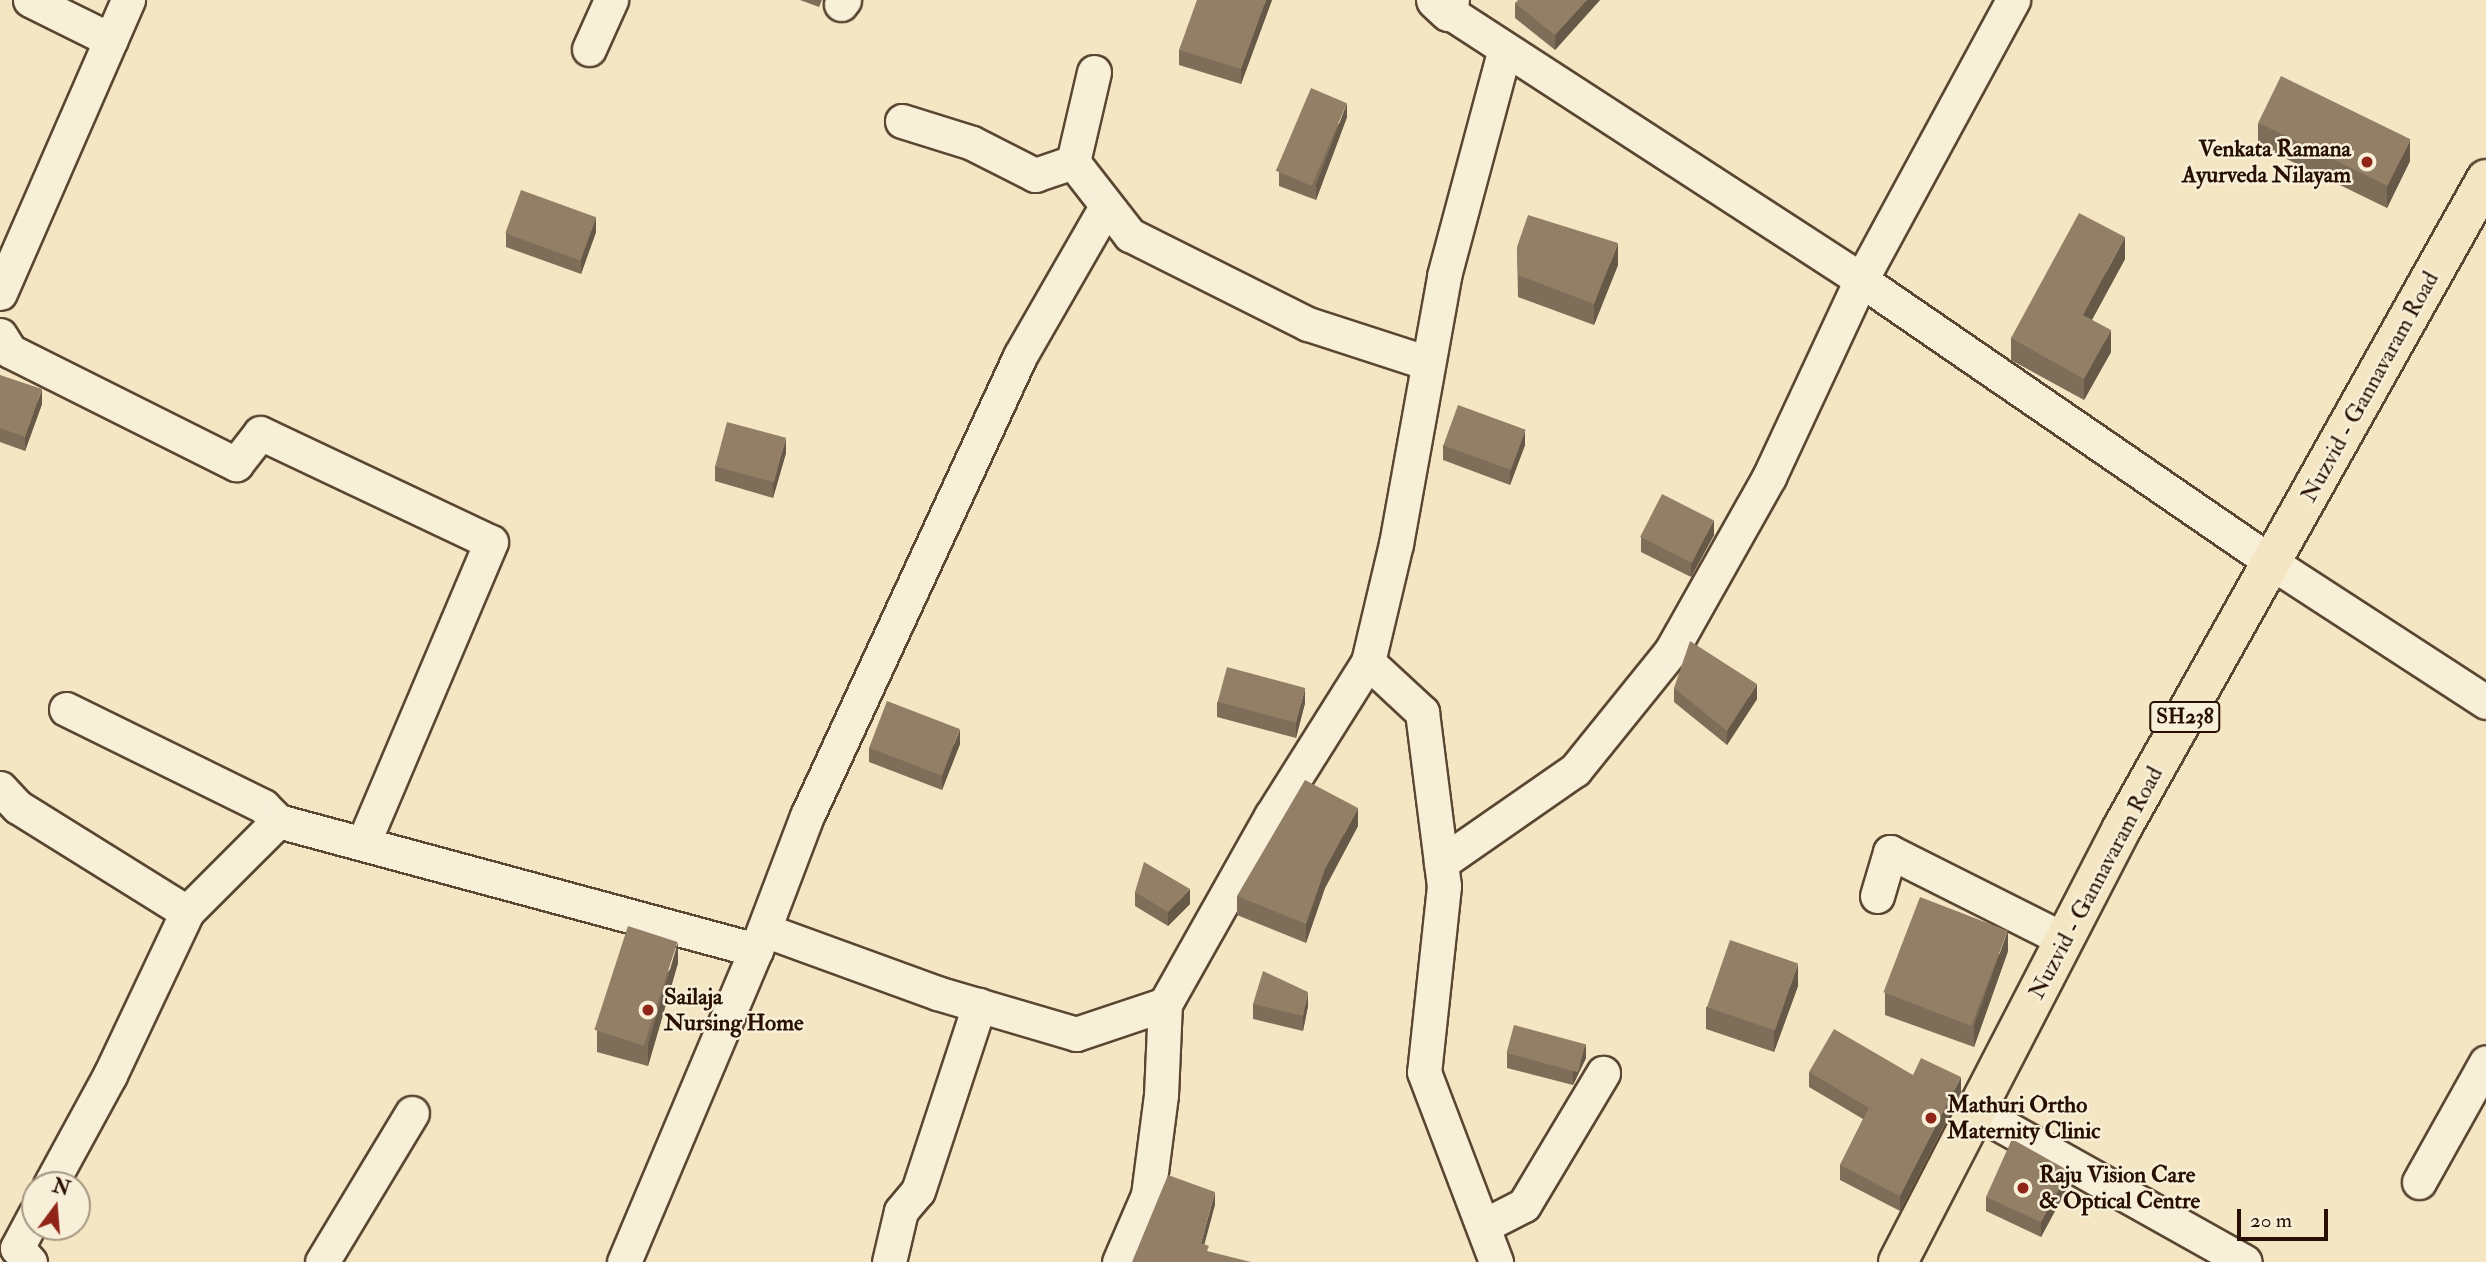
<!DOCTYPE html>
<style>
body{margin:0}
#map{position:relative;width:2486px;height:1262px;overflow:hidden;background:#f5e6c3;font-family:"IM FELL Double Pica",serif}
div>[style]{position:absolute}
.roads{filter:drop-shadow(2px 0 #5a4632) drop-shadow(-2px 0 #5a4632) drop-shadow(0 2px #5a4632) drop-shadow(0 -2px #5a4632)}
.minor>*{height:33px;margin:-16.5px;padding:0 16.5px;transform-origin:16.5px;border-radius:16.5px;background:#f8efd8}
.tertiary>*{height:38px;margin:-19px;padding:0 19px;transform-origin:19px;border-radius:19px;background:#f8efd8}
.primary>*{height:38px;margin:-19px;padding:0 19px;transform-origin:19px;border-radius:19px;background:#f5e6c3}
.wall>*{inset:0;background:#7e6d58}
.shaded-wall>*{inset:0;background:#665947}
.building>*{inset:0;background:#927f66;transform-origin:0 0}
.dots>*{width:19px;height:19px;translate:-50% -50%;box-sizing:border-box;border:4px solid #f8efd8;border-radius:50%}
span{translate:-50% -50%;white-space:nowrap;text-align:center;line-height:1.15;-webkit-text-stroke:5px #f8efd8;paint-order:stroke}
.shield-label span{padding:2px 5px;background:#f8efd8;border:2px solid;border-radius:5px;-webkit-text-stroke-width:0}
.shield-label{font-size:21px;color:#271001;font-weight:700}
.poi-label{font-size:23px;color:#271001;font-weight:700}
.right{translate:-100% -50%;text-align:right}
.left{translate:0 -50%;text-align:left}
.street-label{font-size:23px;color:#271001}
.north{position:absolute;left:21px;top:1171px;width:70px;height:70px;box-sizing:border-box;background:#f8efd8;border:2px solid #a49682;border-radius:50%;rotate:16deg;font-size:19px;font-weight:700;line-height:28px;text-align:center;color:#271001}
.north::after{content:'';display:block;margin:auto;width:24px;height:32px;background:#8f2418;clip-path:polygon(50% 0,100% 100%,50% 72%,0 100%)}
.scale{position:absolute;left:2237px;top:1209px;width:91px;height:32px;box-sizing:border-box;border:4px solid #271001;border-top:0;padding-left:9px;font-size:21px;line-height:24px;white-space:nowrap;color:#271001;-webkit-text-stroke:5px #f8efd8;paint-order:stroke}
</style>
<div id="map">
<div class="roads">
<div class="minor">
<i style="left:30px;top:0;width:90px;rotate:26.3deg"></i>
<i style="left:1452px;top:0;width:12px;rotate:104deg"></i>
<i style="left:1449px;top:12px;width:491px;rotate:33deg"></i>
<i style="left:1861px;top:280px;width:499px;rotate:34.5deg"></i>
<i style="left:2272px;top:563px;width:255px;rotate:33deg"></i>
<i style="left:841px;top:4px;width:5px;rotate:-53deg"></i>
<i style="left:589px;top:49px;width:54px;rotate:-65.8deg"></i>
<i style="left:1094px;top:72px;width:92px;rotate:103.1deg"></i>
<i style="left:1073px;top:162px;width:93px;rotate:52deg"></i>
<i style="left:1130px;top:235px;width:199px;rotate:26.6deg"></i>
<i style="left:1308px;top:324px;width:126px;rotate:18deg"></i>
<i style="left:902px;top:121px;width:73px;rotate:17.4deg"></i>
<i style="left:972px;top:143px;width:71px;rotate:26.9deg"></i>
<i style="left:1035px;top:175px;width:40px;rotate:-18.9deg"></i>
<i style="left:0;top:293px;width:320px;rotate:-66.4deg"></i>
<i style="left:0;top:335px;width:19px;rotate:58deg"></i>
<i style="left:10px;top:351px;width:253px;rotate:26.6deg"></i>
<i style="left:236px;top:464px;width:39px;rotate:-52deg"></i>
<i style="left:260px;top:433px;width:255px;rotate:25.3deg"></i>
<i style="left:491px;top:542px;width:327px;rotate:113deg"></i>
<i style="left:1368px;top:662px;width:74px;rotate:42.8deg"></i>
<i style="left:1422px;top:712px;width:175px;rotate:82.8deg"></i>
<i style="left:1444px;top:886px;width:187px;rotate:96.1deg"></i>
<i style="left:1424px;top:1072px;width:203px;rotate:69.2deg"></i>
<i style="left:66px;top:709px;width:220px;rotate:26.2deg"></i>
<i style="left:263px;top:806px;width:21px;rotate:45deg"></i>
<i style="left:278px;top:821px;width:495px;rotate:15.1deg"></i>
<i style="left:0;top:788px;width:26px;rotate:47deg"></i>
<i style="left:18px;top:807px;width:199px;rotate:31.9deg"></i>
<i style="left:1441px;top:863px;width:163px;rotate:-34.8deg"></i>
<i style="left:1575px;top:770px;width:153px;rotate:-51.1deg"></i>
<i style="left:1671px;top:651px;width:200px;rotate:-60.6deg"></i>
<i style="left:1769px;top:477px;width:217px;rotate:-65deg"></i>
<i style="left:1861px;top:280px;width:319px;rotate:-61.5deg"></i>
<i style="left:1877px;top:896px;width:46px;rotate:-73.5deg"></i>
<i style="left:1890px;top:852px;width:196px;rotate:26.7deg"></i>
<i style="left:764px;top:930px;width:184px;rotate:20deg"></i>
<i style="left:937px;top:993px;width:145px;rotate:16.4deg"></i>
<i style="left:1076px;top:1034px;width:94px;rotate:-18.6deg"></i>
<i style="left:1976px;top:1111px;width:308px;rotate:29.3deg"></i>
<i style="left:2419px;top:1182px;width:137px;rotate:-60.8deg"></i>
<i style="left:50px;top:1185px;width:125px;rotate:-61.4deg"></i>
<i style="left:110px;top:1075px;width:180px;rotate:-64.7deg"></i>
<i style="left:187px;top:912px;width:129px;rotate:-45deg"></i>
<i style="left:1483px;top:1226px;width:46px;rotate:-27.1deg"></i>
<i style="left:1524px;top:1205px;width:154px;rotate:-59.1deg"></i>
<i style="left:30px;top:1262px;width:19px;rotate:-133deg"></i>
<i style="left:17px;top:1248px;width:38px;rotate:-62deg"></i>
<i style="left:322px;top:1262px;width:174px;rotate:-58.9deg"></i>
<i style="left:624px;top:1262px;width:339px;rotate:-67.1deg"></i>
<i style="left:756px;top:950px;width:143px;rotate:-69.2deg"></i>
<i style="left:807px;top:816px;width:507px;rotate:-65.15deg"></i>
<i style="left:1020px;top:356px;width:171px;rotate:-60.1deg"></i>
<i style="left:889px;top:1262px;width:52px;rotate:-76.8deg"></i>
<i style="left:901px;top:1211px;width:26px;rotate:-50deg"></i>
<i style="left:918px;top:1191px;width:196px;rotate:-71.8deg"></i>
<i style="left:1119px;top:1262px;width:73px;rotate:-66.6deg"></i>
<i style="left:1148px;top:1195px;width:101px;rotate:-82.6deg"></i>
<i style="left:1161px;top:1095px;width:91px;rotate:-87.5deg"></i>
<i style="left:1165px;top:1004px;width:216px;rotate:-60.6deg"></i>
<i style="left:1271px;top:816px;width:182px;rotate:-57.8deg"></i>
<i style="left:1368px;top:662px;width:121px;rotate:-76.7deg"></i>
<i style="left:1396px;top:544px;width:272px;rotate:-79.8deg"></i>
<i style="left:1444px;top:276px;width:235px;rotate:-75deg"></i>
</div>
<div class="tertiary">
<i style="left:1436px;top:0;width:18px;rotate:43deg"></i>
</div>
<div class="primary">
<i style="left:1898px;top:1262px;width:488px;rotate:-62.7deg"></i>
<i style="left:2122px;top:828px;width:744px;rotate:-60.71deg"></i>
</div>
</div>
<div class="wall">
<i style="clip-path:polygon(800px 0,822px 0,819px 7px)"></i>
<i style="clip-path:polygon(1272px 0,1241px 84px,1179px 65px,1179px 50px)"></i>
<i style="clip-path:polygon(1600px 0,1555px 50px,1515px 18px,1515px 3px)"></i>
<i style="clip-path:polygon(1347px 117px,1316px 200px,1279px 186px,1279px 172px)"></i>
<i style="clip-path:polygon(2258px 123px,2410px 161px,2387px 208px,2258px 145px)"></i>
<i style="clip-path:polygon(596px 232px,581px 274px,506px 247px,506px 233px)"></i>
<i style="clip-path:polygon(1517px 247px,1618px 265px,1594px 325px,1518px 297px)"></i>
<i style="clip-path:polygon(2125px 259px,2092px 320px,2111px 352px,2084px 400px,2011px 360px,2011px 338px)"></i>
<i style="clip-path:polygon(0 375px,42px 404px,25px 451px,0 442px)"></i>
<i style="clip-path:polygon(1443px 445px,1525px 445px,1510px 485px,1443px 460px)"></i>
<i style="clip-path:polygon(786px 453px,773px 498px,715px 481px,715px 466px)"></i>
<i style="clip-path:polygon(1714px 535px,1691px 577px,1641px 552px,1641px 537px)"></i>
<i style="clip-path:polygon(1674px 688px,1757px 699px,1727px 745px,1674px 702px)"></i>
<i style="clip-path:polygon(1217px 702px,1305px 703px,1296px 738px,1217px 717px)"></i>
<i style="clip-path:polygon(960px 744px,942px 790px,869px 762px,869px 748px)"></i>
<i style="clip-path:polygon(1358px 826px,1325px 888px,1306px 943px,1237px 915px,1237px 896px)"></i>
<i style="clip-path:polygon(1135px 892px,1190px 904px,1168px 926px,1135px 906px)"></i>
<i style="clip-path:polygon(2008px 951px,1974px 1047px,1885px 1015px,1885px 993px)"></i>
<i style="clip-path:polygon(678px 963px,648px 1066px,597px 1052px,597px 1030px)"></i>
<i style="clip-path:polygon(1798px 986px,1774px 1052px,1706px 1029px,1706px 1007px)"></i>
<i style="clip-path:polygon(1253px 1004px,1308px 1006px,1303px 1031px,1253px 1019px)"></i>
<i style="clip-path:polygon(1507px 1053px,1586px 1058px,1573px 1085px,1507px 1068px)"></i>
<i style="clip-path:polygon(1809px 1072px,1913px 1075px,1961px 1092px,1900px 1211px,1840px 1180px,1840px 1165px,1863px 1119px,1809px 1087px)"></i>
<i style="clip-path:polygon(2069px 1185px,2041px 1237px,1986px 1211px,1986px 1197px)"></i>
</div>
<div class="shaded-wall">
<i style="clip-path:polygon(1266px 0,1272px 0,1241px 84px,1241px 69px)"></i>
<i style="clip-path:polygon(1587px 0,1600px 0,1555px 50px,1555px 35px)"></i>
<i style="clip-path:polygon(1347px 103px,1347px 117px,1316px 200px,1316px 185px)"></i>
<i style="clip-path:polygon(2410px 140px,2410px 161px,2387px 208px,2387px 187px)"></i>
<i style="clip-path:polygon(596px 217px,596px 232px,581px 274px,581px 259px)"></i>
<i style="clip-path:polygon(2125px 237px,2125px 259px,2083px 336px,2083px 315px)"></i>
<i style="clip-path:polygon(1618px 243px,1618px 265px,1594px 325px,1594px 304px)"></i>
<i style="clip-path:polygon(2111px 330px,2111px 352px,2084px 400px,2084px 379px)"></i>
<i style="clip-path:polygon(42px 389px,42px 404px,25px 451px,25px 437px)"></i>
<i style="clip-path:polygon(1525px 430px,1525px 445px,1510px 485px,1510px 470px)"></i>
<i style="clip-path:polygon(786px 438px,786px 453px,773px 498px,773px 483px)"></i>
<i style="clip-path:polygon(1714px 520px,1714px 535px,1691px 577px,1691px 562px)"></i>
<i style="clip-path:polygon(1757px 684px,1757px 699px,1727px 745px,1727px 731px)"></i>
<i style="clip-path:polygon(1305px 688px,1305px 703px,1296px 738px,1296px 724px)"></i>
<i style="clip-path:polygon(960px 729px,960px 744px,942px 790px,942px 776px)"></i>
<i style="clip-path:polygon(1358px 808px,1358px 826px,1325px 888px,1306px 943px,1306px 924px,1325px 869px)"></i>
<i style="clip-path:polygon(1190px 889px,1190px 904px,1168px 926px,1168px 912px)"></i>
<i style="clip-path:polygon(2008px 930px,2008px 951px,1974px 1047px,1974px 1026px)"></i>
<i style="clip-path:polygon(678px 942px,678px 963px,648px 1066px,648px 1045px)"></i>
<i style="clip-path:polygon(1798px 964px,1798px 986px,1774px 1052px,1774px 1031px)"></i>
<i style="clip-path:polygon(1308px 992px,1308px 1006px,1303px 1031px,1303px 1016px)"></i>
<i style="clip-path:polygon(1586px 1044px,1586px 1058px,1573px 1085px,1573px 1071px)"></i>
<i style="clip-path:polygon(1961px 1077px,1961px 1092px,1900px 1211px,1900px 1196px)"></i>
<i style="clip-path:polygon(2069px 1171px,2069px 1185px,2041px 1237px,2041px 1222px)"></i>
<i style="clip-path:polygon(1215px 1192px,1215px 1205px,1201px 1257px,1201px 1243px)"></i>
</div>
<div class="building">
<i style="clip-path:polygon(1197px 0,1266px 0,1241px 69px,1179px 50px)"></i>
<i style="clip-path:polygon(1518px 0,1587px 0,1555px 35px,1515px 3px)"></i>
<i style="left:2281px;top:76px;width:144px;height:52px;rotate:26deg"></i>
<i style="left:1311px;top:88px;width:39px;height:90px;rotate:23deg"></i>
<i style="left:521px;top:190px;width:80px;height:46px;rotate:20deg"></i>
<i style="clip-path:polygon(2079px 213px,2125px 237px,2083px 315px,2111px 330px,2084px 379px,2011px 338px)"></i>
<i style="clip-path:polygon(1528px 215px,1618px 243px,1594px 304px,1518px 275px,1517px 247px)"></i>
<i style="clip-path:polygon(0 375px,42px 389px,25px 437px,0 428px)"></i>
<i style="left:1458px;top:405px;width:72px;height:43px;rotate:20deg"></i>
<i style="left:727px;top:422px;width:61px;height:46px;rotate:15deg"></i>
<i style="left:1662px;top:494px;width:58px;height:48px;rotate:27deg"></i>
<i style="clip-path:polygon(1690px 641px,1757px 684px,1727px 731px,1674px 688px)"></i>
<i style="left:1227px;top:667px;width:81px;height:36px;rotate:15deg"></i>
<i style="left:887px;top:701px;width:78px;height:50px;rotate:21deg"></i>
<i style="clip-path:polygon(1305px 780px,1358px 808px,1325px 869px,1306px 924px,1237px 896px)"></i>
<i style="clip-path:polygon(1144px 862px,1190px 889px,1168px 912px,1135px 892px)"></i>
<i style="left:1920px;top:897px;width:94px;height:102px;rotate:21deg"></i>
<i style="left:628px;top:926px;width:52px;height:109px;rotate:18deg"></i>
<i style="left:1730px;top:940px;width:72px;height:71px;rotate:19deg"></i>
<i style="clip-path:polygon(1263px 971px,1308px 992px,1303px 1016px,1253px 1004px)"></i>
<i style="left:1514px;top:1025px;width:74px;height:29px;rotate:15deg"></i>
<i style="clip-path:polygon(1834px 1029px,1913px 1075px,1921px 1058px,1961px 1077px,1900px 1196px,1840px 1165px,1869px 1108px,1809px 1072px)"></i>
<i style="clip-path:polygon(2012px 1139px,2069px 1171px,2041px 1222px,1986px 1197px)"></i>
<i style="clip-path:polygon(1168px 1175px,1215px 1192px,1201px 1243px,1209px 1246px,1207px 1251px,1251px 1262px,1132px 1262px)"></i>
</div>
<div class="dots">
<i style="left:2367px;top:162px;background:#8f2418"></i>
<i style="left:648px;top:1010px;background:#8f2418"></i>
<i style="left:1931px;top:1118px;background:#8f2418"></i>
<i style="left:2023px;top:1188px;background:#8f2418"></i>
</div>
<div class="shield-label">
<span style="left:2185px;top:717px">SH238</span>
</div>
<div class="poi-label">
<span class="right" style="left:2351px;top:162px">Venkata Ramana<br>Ayurveda Nilayam</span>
<span class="left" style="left:664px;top:1010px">Sailaja<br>Nursing Home</span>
<span class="left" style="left:1947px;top:1118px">Mathuri Ortho<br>Maternity Clinic</span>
<span class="left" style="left:2039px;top:1188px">Raju Vision Care<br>&amp; Optical Centre</span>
</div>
<div class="street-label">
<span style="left:2370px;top:387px;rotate:-61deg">Nuzvid - Gannavaram Road</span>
<span style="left:2096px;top:883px;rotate:-62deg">Nuzvid - Gannavaram Road</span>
</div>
<div class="north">N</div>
<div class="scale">20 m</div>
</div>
